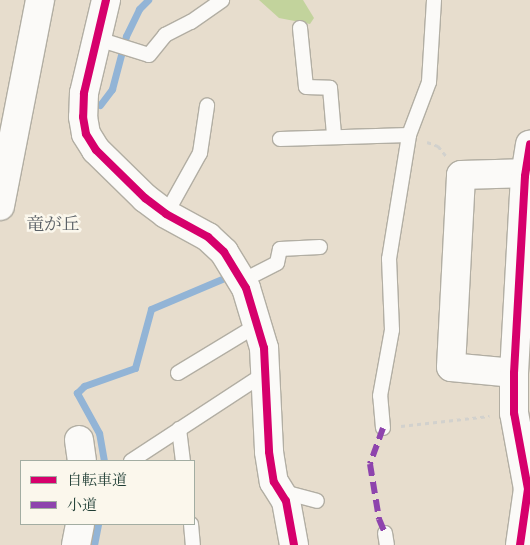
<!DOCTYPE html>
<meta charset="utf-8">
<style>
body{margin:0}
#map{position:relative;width:530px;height:545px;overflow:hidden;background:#e7ddcd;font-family:Vollkorn,"Noto Serif JP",serif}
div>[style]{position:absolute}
.green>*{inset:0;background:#c2d39c}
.stream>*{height:7px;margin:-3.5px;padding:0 3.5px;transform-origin:3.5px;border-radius:3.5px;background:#92b4d6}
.path>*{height:3px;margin-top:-1.5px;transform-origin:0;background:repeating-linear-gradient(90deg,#d2d1cd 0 4px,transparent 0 8px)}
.roads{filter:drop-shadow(1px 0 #b2aea3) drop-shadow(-1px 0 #b2aea3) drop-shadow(0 1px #b2aea3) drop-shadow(0 -1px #b2aea3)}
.service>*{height:14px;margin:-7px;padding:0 7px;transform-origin:7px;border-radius:7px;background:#fbfaf8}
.minor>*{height:28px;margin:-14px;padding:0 14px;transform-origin:14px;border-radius:14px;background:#fbfaf8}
.tertiary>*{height:28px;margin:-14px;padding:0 14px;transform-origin:14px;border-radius:14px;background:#fbfaf8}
.quiet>*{height:6px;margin-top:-3px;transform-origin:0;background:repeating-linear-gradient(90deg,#8e44ad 0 12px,transparent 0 18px)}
.cycleway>*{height:8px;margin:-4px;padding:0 4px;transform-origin:4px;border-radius:4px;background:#d6006c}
span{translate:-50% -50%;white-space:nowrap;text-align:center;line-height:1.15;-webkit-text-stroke:5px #fbf7ec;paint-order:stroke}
.quarter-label{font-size:18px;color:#5a6066}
.legend{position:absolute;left:20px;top:460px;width:175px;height:65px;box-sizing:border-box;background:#fbf7ec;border:1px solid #a3ada2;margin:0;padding:6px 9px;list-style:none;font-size:15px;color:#1f3d34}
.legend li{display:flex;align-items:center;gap:10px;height:25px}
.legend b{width:25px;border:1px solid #a3ada2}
</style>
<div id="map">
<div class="green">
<i style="clip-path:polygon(259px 0,303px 0,314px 18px,310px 24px,279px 18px)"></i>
</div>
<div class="stream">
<i style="left:100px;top:105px;width:20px;rotate:-53deg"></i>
<i style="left:112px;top:89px;width:55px;rotate:-75.2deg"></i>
<i style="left:126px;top:36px;width:30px;rotate:-64deg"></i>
<i style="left:139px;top:9px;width:13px;rotate:-45deg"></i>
<i style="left:104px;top:461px;width:28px;rotate:-100deg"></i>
<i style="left:99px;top:433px;width:46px;rotate:-118.8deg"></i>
<i style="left:77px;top:393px;width:10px;rotate:-45deg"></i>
<i style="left:84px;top:386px;width:54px;rotate:-19.4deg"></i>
<i style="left:135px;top:368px;width:61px;rotate:-74.8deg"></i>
<i style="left:151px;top:309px;width:77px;rotate:-22.9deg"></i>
<i style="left:94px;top:545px;width:21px;rotate:-79deg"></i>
</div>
<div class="path">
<i style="left:427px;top:142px;width:12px;rotate:20deg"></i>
<i style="left:438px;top:146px;width:14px;rotate:51deg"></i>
<i style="left:401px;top:426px;width:89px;rotate:-6.5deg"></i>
</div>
<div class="roads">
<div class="service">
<i style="left:300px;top:28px;width:59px;rotate:84.2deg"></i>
<i style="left:306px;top:87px;width:24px;rotate:2deg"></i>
<i style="left:330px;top:88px;width:47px;rotate:85.1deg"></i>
<i style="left:98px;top:39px;width:53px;rotate:17.4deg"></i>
<i style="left:149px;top:55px;width:26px;rotate:-51deg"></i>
<i style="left:165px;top:35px;width:29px;rotate:-27deg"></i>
<i style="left:191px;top:22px;width:38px;rotate:-35deg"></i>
<i style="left:280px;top:139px;width:129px;rotate:-1.8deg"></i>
<i style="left:166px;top:214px;width:70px;rotate:-60.9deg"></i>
<i style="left:200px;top:153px;width:48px;rotate:-81.5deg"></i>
<i style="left:242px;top:281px;width:39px;rotate:-27deg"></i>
<i style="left:277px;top:263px;width:14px;rotate:-78deg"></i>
<i style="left:280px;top:249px;width:40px;rotate:-2.9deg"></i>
<i style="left:178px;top:373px;width:95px;rotate:-31.2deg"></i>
<i style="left:383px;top:428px;width:32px;rotate:-95deg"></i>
<i style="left:380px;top:396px;width:67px;rotate:-79.7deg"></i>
<i style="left:392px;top:330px;width:71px;rotate:-92.4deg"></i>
<i style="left:389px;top:259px;width:126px;rotate:-80.8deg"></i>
<i style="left:409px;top:135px;width:57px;rotate:-69.3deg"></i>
<i style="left:429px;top:82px;width:82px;rotate:-86.5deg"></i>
<i style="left:179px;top:429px;width:32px;rotate:83deg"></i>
<i style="left:131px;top:461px;width:163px;rotate:-33.2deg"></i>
<i style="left:280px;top:491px;width:38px;rotate:15deg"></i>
<i style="left:191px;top:524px;width:21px;rotate:85deg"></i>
<i style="left:385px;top:533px;width:12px;rotate:81deg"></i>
</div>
<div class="minor">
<i style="left:106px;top:0;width:96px;rotate:103.3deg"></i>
<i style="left:84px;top:93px;width:24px;rotate:92deg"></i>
<i style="left:83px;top:117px;width:17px;rotate:80deg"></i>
<i style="left:86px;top:134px;width:19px;rotate:58deg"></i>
<i style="left:96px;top:150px;width:69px;rotate:44.4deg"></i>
<i style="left:145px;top:198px;width:26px;rotate:37deg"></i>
<i style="left:166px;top:214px;width:48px;rotate:28.7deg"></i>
<i style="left:208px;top:237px;width:22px;rotate:43deg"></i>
<i style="left:224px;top:252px;width:42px;rotate:58.6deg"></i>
<i style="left:246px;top:288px;width:63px;rotate:73.3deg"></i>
<i style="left:264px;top:348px;width:104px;rotate:87.2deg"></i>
<i style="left:269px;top:452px;width:30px;rotate:81deg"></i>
<i style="left:274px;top:482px;width:22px;rotate:58deg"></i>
<i style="left:286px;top:501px;width:45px;rotate:79.7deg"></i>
<i style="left:514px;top:373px;width:63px;rotate:-174.6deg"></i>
<i style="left:451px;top:367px;width:192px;rotate:-87deg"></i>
<i style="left:461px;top:175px;width:69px;rotate:-1.7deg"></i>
<i style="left:79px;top:440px;width:21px;rotate:82deg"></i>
<i style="left:76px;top:545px;width:21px;rotate:-79deg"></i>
<i style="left:520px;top:545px;width:57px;rotate:-81.9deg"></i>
<i style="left:528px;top:489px;width:77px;rotate:-100.4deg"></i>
<i style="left:514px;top:413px;width:40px;rotate:-90deg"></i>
<i style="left:514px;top:373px;width:197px;rotate:-86.8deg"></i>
<i style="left:525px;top:176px;width:32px;rotate:-81deg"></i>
</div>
<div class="tertiary">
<i style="left:0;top:206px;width:210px;rotate:-79deg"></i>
</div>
</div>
<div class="quiet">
<i style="left:383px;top:428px;width:38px;rotate:110deg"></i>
<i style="left:370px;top:464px;width:56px;rotate:80.7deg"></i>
<i style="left:379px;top:519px;width:15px;rotate:67deg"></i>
</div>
<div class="cycleway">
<i style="left:106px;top:0;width:96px;rotate:103.3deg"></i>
<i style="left:84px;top:93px;width:24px;rotate:92deg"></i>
<i style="left:83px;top:117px;width:17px;rotate:80deg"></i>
<i style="left:86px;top:134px;width:19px;rotate:58deg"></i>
<i style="left:96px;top:150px;width:69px;rotate:44.4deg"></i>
<i style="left:145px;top:198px;width:26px;rotate:37deg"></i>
<i style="left:166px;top:214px;width:48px;rotate:28.7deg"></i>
<i style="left:208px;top:237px;width:22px;rotate:43deg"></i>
<i style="left:224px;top:252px;width:42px;rotate:58.6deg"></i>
<i style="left:246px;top:288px;width:63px;rotate:73.3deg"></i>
<i style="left:264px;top:348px;width:104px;rotate:87.2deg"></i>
<i style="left:269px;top:452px;width:30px;rotate:81deg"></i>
<i style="left:274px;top:482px;width:22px;rotate:58deg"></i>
<i style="left:286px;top:501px;width:45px;rotate:79.7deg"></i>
<i style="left:520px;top:545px;width:57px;rotate:-81.9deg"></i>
<i style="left:528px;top:489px;width:77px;rotate:-100.4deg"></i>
<i style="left:514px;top:413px;width:40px;rotate:-90deg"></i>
<i style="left:514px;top:373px;width:197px;rotate:-86.8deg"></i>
<i style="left:525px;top:176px;width:32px;rotate:-81deg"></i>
</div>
<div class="quarter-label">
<span style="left:53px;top:226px">竜が丘</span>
</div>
<ul class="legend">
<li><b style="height:6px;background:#d6006c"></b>自転車道</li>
<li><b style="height:6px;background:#8e44ad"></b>小道</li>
</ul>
</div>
